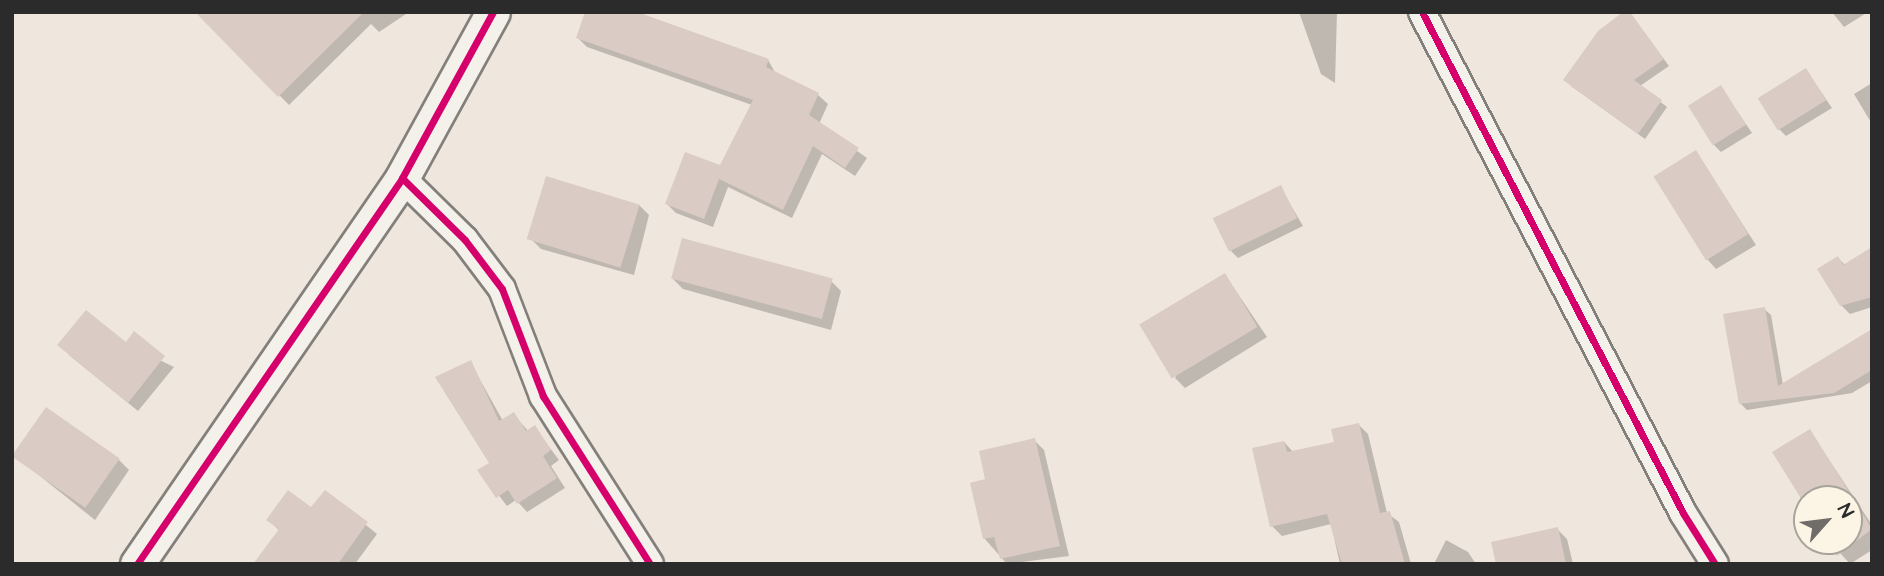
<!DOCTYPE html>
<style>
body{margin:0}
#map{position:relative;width:1884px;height:576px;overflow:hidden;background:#efe6dd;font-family:"Architects Daughter",sans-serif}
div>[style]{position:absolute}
.shadow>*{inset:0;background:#0003}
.building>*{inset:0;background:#dacbc5;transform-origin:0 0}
.roads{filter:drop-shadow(2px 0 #837f7b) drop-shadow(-2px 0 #837f7b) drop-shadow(0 2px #837f7b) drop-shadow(0 -2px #837f7b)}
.minor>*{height:26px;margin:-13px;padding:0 13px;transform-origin:13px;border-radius:13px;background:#f4f0ea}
.tertiary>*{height:33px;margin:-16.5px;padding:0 16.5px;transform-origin:16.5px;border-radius:16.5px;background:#f4f0ea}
.cycleway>*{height:7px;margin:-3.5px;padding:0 3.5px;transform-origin:3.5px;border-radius:3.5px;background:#d6006c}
span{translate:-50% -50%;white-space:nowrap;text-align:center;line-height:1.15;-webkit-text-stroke:5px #fcf5e5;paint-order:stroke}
.frame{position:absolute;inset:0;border:14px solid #2b2b2b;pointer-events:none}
.north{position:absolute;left:1793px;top:485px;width:70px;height:70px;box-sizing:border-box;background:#fcf5e5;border:2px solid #a8a49b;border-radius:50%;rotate:62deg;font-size:19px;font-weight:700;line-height:28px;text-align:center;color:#2b2b2b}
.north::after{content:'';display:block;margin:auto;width:24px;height:32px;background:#706c69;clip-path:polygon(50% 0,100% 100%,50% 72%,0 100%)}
</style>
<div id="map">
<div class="shadow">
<i style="clip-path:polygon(198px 12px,409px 12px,379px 32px,371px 24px,289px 105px)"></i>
<i style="clip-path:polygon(1299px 12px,1337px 12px,1335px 83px,1321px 74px)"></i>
<i style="clip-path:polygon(1629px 12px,1669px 66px,1640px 86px,1667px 107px,1645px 139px,1571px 86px)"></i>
<i style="clip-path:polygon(1832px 12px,1868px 12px,1844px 27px)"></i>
<i style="clip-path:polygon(578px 38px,768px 60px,776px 74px,818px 95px,828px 104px,819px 124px,867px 158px,855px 176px,822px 154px,792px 218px,728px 187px,713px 227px,676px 213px,667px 204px,721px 168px,752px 105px,587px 47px)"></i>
<i style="clip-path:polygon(1806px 70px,1832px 108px,1786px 136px,1779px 129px)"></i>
<i style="clip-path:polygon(1872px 83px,1872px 124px,1854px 94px)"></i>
<i style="clip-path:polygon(1721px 88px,1752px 133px,1721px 152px,1714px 145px)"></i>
<i style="clip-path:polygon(1696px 152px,1756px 245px,1716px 269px,1707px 259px)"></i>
<i style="clip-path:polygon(1280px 187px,1303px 226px,1238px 258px,1231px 251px)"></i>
<i style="clip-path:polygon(639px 205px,649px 215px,634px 275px,541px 249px,531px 239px)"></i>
<i style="clip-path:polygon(1872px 249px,1872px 307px,1850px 314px,1841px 305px,1838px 258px,1845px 265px)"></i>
<i style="clip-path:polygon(1225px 275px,1267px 337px,1185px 388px,1175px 378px)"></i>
<i style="clip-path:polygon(673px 279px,831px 281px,841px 291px,831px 330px,683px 289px)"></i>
<i style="clip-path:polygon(1764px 309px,1771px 315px,1783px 385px,1872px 368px,1872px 381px,1852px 393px,1747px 410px,1740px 403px)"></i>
<i style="clip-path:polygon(126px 344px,174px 367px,138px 411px,69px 355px)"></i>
<i style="clip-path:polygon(470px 362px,503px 421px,513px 414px,529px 432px,535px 428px,559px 460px,551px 466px,565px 488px,527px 512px,516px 500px,507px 506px,480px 471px,491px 464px)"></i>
<i style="clip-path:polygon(1359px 425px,1368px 434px,1387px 513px,1399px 522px,1411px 564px,1340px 564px,1331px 524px,1282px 536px,1272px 526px,1284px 442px,1294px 453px,1336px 443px)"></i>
<i style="clip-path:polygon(1810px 431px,1872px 525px,1872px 550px,1850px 564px,1829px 541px,1849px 541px,1849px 499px,1807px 499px,1807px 505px,1775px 453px)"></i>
<i style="clip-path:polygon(1034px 440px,1044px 450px,1069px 556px,1007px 564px,984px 538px,987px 481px)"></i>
<i style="clip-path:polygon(15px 456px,119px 460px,129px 470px,95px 520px)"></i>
<i style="clip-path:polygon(325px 492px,377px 534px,355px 564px,256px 564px,280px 531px,268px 520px,312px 510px)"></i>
<i style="clip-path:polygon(1557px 529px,1567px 539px,1573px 564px,1498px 564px)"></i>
<i style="clip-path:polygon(1446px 540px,1468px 552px,1476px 564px,1434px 564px)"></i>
</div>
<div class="building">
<i style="clip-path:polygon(195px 12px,364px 12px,278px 97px)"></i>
<i style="clip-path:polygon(585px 12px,637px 12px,769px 59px,766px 67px,819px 93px,809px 115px,859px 148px,845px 168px,813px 146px,783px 210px,719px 179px,704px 219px,665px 204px,685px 152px,720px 165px,753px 100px,576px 38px)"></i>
<i style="clip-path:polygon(1623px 12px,1630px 12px,1664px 59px,1634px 80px,1662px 100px,1638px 134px,1563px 80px,1598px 31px)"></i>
<i style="left:1806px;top:68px;width:38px;height:57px;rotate:58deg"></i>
<i style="left:1721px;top:85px;width:47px;height:39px;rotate:58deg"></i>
<i style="left:1696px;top:150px;width:99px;height:50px;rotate:58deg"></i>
<i style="left:546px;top:176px;width:98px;height:66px;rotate:17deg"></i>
<i style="left:1281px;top:185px;width:37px;height:76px;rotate:64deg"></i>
<i style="left:682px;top:238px;width:156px;height:42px;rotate:15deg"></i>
<i style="clip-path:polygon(1872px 247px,1872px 297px,1840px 306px,1817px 269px,1838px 256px,1843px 265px)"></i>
<i style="left:1225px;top:273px;width:63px;height:100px;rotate:59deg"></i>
<i style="clip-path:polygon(1765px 307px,1778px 386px,1872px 329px,1872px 370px,1834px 393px,1739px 404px,1723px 314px)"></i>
<i style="clip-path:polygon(86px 310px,126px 342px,134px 331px,165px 356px,128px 403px,57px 345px)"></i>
<i style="clip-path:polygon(471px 360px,499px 421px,514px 412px,526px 431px,535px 425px,551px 450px,543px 456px,557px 478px,517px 504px,508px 490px,496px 498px,477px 470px,489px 463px,435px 377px)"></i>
<i style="left:46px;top:407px;width:90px;height:60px;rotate:35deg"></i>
<i style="clip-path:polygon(1359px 423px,1380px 513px,1390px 511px,1405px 564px,1342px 564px,1327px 514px,1270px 527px,1252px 448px,1284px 441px,1287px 452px,1334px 442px,1331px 429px)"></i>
<i style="clip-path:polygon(1810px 429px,1872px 529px,1837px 556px,1827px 541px,1849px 541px,1849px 499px,1807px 499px,1807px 508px,1772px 452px)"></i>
<i style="clip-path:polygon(1035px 438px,1060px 546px,1000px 559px,994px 537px,983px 539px,970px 483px,985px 479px,979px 451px)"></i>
<i style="clip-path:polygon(288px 490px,311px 507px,325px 490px,368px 522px,338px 564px,253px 564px,279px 529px,266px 520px)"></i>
<i style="clip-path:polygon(1558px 527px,1566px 564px,1496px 564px,1491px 542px)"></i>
</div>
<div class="roads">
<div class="minor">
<i style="left:1422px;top:12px;width:565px;rotate:62.48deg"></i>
<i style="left:1683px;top:513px;width:60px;rotate:57.9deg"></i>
<i style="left:402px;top:178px;width:88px;rotate:44.5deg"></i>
<i style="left:465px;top:240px;width:61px;rotate:52.9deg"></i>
<i style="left:502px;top:289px;width:115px;rotate:69deg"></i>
<i style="left:543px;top:396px;width:199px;rotate:57.5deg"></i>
</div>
<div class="tertiary">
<i style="left:137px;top:564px;width:468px;rotate:-55.5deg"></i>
<i style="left:402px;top:178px;width:189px;rotate:-61.3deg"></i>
</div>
</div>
<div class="cycleway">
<i style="left:1422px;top:12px;width:565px;rotate:62.48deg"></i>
<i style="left:1683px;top:513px;width:60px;rotate:57.9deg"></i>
<i style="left:402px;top:178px;width:88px;rotate:44.5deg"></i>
<i style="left:465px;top:240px;width:61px;rotate:52.9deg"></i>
<i style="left:502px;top:289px;width:115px;rotate:69deg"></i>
<i style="left:543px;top:396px;width:199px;rotate:57.5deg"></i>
<i style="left:137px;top:564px;width:468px;rotate:-55.5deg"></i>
<i style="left:402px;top:178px;width:189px;rotate:-61.3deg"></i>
</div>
<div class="frame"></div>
<div class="north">N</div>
</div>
